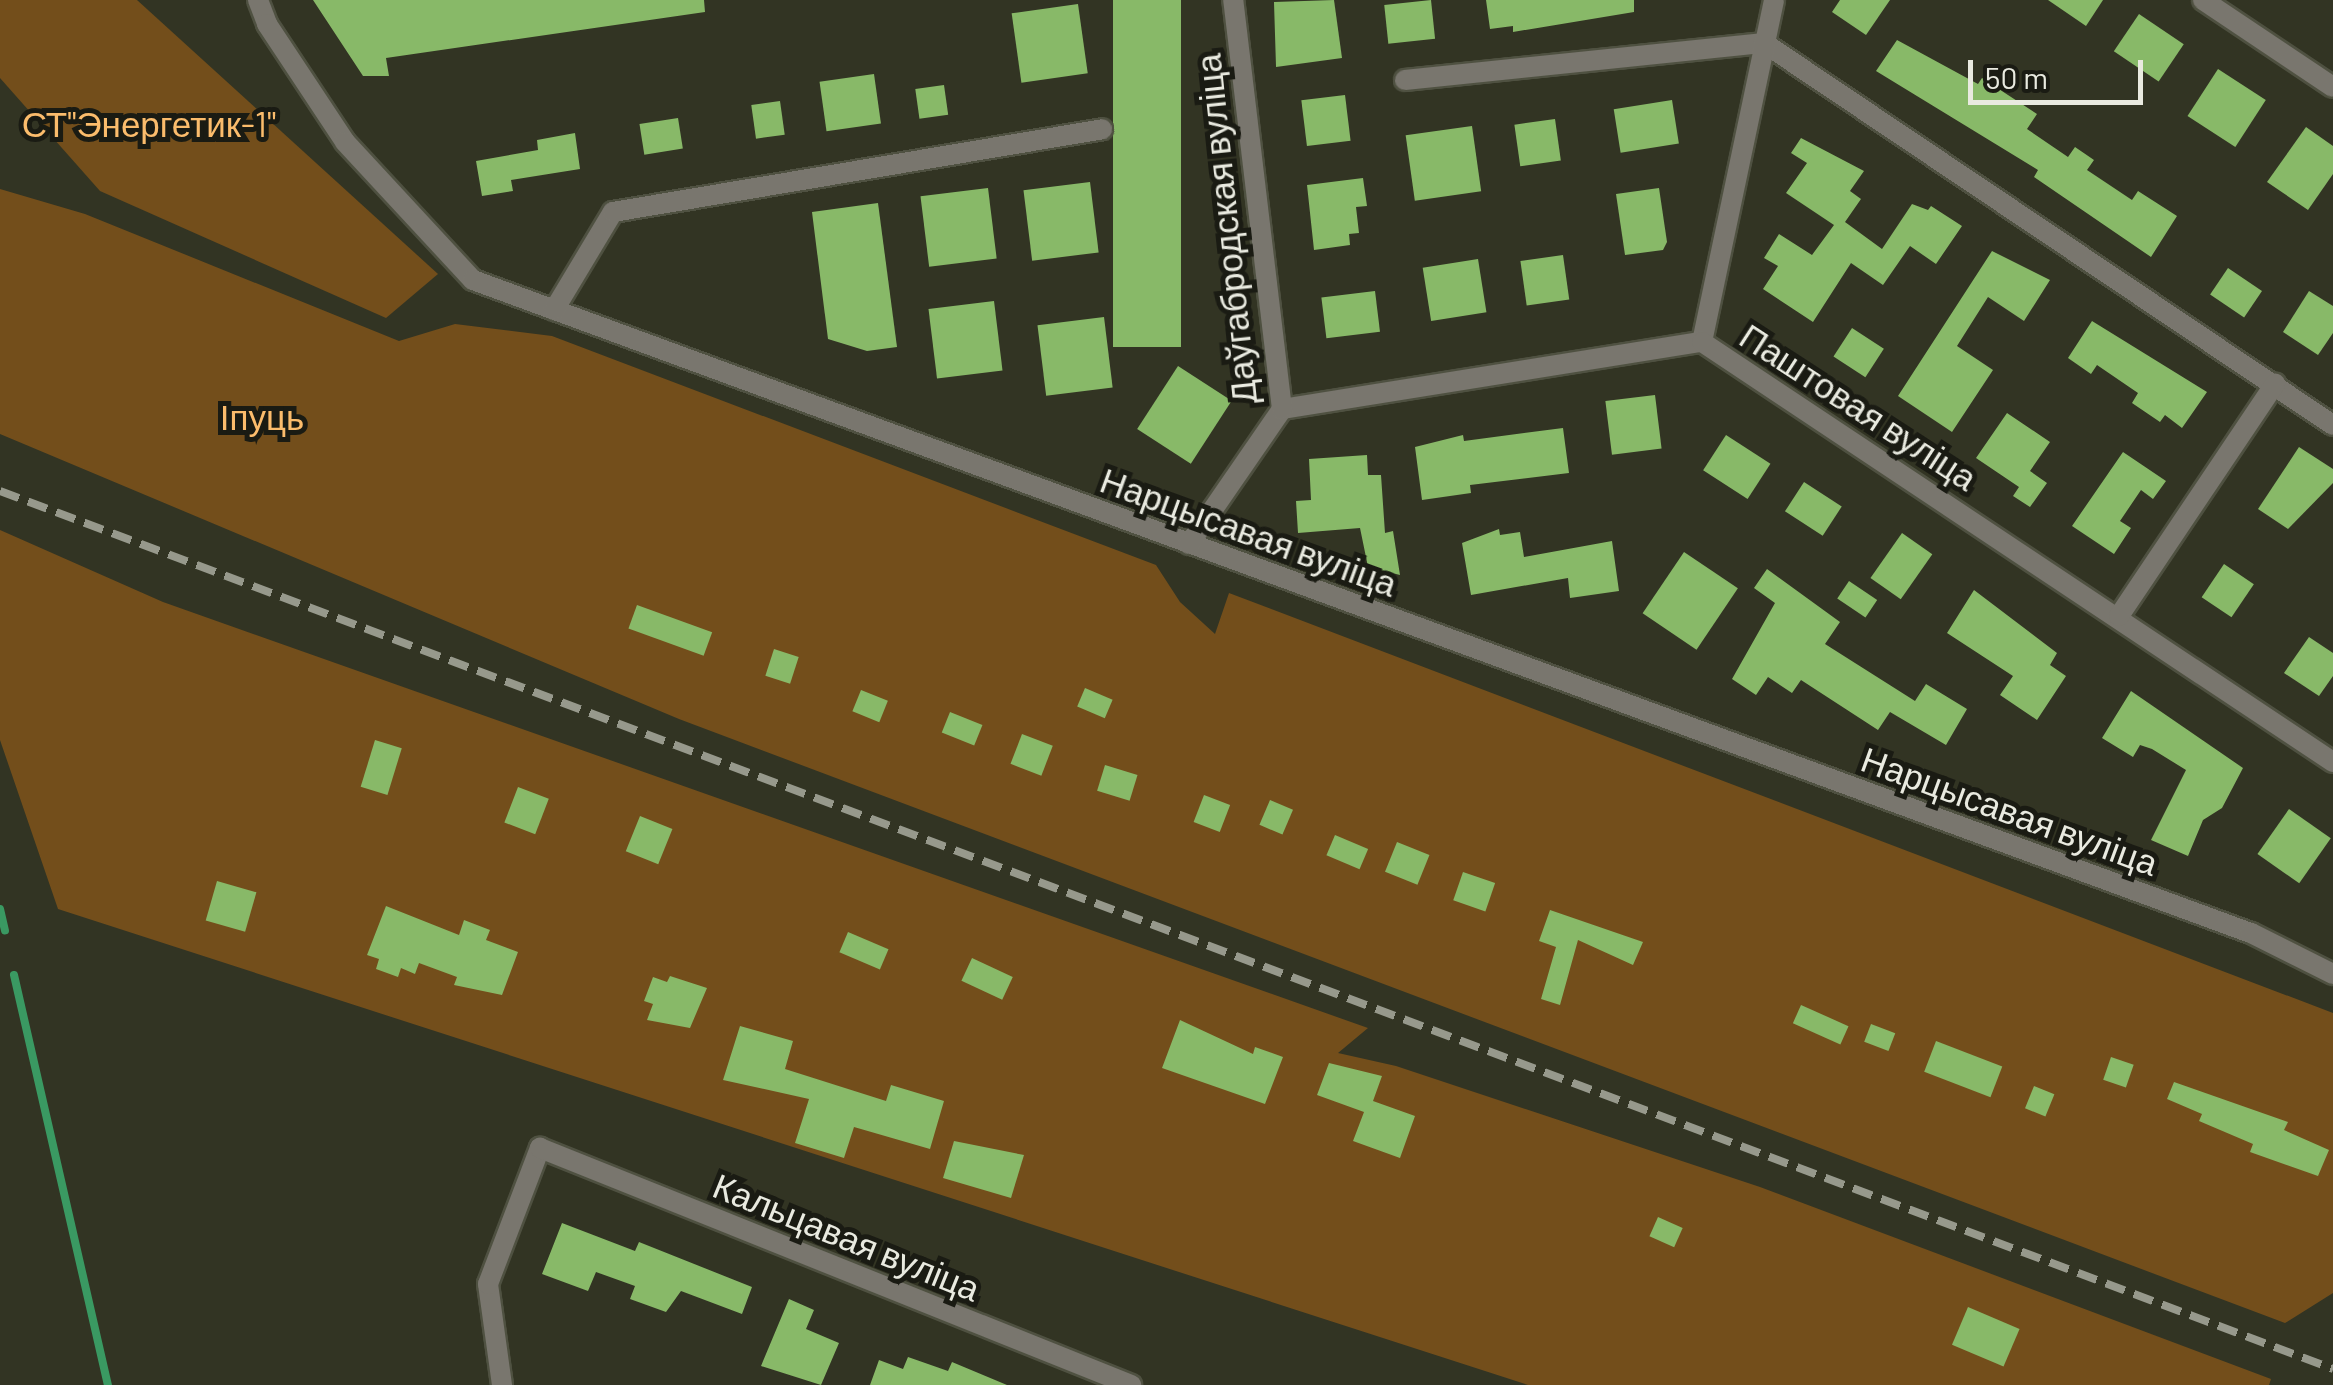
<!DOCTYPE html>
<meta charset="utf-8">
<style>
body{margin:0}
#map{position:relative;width:2333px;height:1385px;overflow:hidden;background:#323423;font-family:Barlow,sans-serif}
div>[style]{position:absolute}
.green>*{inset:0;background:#734e1b}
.stream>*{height:8px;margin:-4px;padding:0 4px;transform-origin:4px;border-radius:4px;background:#3a9962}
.building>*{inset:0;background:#88b968;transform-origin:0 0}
.roads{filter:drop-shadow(2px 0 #4f5141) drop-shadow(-2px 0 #4f5141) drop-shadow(0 2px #4f5141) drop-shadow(0 -2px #4f5141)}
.minor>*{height:20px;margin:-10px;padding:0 10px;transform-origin:10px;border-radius:10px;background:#79766e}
.rail>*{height:8px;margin-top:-4px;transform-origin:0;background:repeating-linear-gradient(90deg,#97998c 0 20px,transparent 0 30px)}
span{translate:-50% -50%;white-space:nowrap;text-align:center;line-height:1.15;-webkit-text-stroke:10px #1a1b13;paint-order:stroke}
.park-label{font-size:35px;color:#fbbc6c}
.street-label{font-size:35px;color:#e9eae0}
.scale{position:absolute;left:1968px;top:60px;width:175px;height:45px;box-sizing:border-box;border:5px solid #e9eae0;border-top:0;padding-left:12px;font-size:30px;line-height:35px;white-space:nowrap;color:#e9eae0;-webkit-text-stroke:8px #1a1b13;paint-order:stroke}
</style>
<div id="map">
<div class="green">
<i style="clip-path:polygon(0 0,137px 0,438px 274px,386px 318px,100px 191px,0 78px)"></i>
<i style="clip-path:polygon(0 189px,85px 214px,399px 341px,455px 324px,552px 336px,1156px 565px,1180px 602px,1215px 634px,1229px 593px,2333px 1013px,2333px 1293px,2285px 1323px,679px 719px,0 434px)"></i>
<i style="clip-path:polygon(0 530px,163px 602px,1368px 1028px,1338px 1053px,1396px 1066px,1760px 1187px,2271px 1379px,2269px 1385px,1528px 1385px,58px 909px,0 740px)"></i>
</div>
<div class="stream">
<i style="left:0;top:909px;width:22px;rotate:77deg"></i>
<i style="left:14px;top:975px;width:421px;rotate:77.1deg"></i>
</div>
<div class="building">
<i style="clip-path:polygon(313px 0,704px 0,705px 12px,386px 58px,389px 76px,363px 76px)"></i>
<i style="left:1113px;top:0;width:68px;height:347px"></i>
<i style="clip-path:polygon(1334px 0,1342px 58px,1276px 67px,1274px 2px)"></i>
<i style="left:1431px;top:0;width:39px;height:47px;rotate:84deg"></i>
<i style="clip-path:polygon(1486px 0,1634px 0,1634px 12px,1513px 32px,1513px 26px,1490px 29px)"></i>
<i style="clip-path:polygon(1840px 0,1890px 0,1866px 35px,1832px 12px)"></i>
<i style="clip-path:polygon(2048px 0,2103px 0,2086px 26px)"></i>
<i style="left:1078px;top:4px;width:70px;height:67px;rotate:82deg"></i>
<i style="left:2139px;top:14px;width:54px;height:45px;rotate:34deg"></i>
<i style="clip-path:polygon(1897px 40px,1978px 84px,1982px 78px,2037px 114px,2027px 129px,2068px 157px,2075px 147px,2094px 160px,2087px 170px,2132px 200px,2138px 191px,2177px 216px,2151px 257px,2034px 177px,2038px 170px,1876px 71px)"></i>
<i style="left:2218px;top:69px;width:57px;height:56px;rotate:33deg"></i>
<i style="left:874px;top:74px;width:50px;height:55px;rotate:82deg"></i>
<i style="left:944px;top:85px;width:30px;height:29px;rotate:82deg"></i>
<i style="left:1345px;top:95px;width:46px;height:44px;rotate:83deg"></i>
<i style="left:1672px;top:100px;width:44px;height:59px;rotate:81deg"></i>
<i style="left:780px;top:101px;width:34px;height:29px;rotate:82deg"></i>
<i style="left:678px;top:118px;width:31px;height:39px;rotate:81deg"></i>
<i style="left:1555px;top:119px;width:42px;height:41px;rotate:82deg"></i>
<i style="left:1472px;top:126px;width:66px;height:67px;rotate:82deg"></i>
<i style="clip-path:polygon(2306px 127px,2333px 146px,2333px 174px,2308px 210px,2267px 182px)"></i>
<i style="clip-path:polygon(575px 133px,580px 169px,511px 180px,513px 191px,482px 196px,476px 161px,538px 150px,537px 140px)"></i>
<i style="clip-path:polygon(1801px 138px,1864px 171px,1850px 191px,1861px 199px,1845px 222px,1882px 249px,1912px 204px,1928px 210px,1931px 206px,1962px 226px,1936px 264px,1910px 246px,1883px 285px,1851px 263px,1813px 322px,1763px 289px,1778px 266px,1764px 258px,1779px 234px,1812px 255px,1834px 225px,1786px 193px,1807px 163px,1791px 153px)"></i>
<i style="clip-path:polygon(1363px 178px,1367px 206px,1356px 207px,1359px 233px,1349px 234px,1350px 245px,1314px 250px,1307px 185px)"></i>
<i style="left:1090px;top:182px;width:71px;height:67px;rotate:83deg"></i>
<i style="left:988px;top:188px;width:71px;height:68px;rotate:83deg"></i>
<i style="clip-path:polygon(1659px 188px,1667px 242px,1663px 250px,1625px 255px,1616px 194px)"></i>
<i style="clip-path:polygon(878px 203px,897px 347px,867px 351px,828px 339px,812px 212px)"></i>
<i style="clip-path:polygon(1992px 251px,2050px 280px,2024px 321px,1988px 297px,1957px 346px,1993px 370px,1952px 432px,1898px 396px)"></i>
<i style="left:1563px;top:255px;width:45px;height:43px;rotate:82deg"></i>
<i style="left:1478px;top:259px;width:54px;height:56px;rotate:81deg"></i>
<i style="left:2228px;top:268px;width:41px;height:32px;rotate:34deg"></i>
<i style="left:1375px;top:291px;width:41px;height:54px;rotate:83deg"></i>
<i style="clip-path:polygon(2309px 291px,2333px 306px,2333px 333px,2318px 355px,2283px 332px)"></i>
<i style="left:994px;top:301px;width:70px;height:66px;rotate:83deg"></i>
<i style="left:1104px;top:317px;width:71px;height:67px;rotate:83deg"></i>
<i style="clip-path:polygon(2092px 321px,2207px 392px,2182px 428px,2165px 415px,2160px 422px,2132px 403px,2138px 393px,2097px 365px,2091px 374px,2068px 358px)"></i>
<i style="left:1852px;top:328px;width:38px;height:34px;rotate:33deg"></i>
<i style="left:1178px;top:366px;width:64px;height:75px;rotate:33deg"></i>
<i style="left:1655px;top:395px;width:54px;height:50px;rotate:83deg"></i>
<i style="clip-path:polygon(2007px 413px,2050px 442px,2030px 471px,2047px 483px,2030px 507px,2013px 496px,2019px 487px,1976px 458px)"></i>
<i style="clip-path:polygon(1563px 428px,1569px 473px,1470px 485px,1471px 493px,1422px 500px,1415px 447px,1463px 435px,1464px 441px)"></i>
<i style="left:1726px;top:435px;width:53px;height:42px;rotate:33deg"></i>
<i style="clip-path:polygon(2299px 447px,2333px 469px,2333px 483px,2288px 529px,2258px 509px)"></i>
<i style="clip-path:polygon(2123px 452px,2166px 481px,2153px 499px,2141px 490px,2120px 521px,2131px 528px,2114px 554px,2072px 526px)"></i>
<i style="clip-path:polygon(1367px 455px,1368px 475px,1381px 475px,1385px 533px,1393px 531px,1400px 575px,1368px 567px,1360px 528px,1298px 533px,1296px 501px,1311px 500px,1309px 459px)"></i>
<i style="left:1804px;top:482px;width:45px;height:35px;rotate:33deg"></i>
<i style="clip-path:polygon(1499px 529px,1500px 535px,1520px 532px,1524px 557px,1612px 541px,1619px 591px,1570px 598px,1568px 578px,1471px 595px,1462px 543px)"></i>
<i style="left:1902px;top:533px;width:37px;height:55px;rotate:35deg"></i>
<i style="left:1684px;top:552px;width:65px;height:74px;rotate:34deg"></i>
<i style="left:2224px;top:564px;width:36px;height:40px;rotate:34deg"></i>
<i style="clip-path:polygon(1767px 569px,1840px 622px,1825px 644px,1915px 701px,1926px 684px,1967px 709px,1946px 745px,1890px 712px,1878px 730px,1801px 680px,1792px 693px,1768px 677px,1756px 695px,1732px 679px,1775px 603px,1754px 588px)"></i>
<i style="left:1849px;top:581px;width:34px;height:21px;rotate:34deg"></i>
<i style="clip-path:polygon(1974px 590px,2057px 653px,2050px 665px,2066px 676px,2037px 720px,2000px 695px,2013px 676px,1947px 633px)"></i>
<i style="left:637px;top:605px;width:80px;height:25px;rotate:20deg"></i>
<i style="clip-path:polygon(2309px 637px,2333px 653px,2333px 676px,2319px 696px,2284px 673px)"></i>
<i style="left:774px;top:649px;width:26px;height:28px;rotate:18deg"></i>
<i style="left:1085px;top:688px;width:30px;height:20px;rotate:23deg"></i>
<i style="left:861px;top:690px;width:29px;height:23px;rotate:22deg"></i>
<i style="clip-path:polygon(2131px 691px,2243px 768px,2222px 808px,2203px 820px,2188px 856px,2151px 840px,2186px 770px,2152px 749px,2140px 745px,2133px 757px,2102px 738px)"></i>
<i style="left:950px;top:712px;width:35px;height:22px;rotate:22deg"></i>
<i style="left:1022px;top:734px;width:33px;height:32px;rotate:21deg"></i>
<i style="left:375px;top:740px;width:28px;height:49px;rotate:17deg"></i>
<i style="left:1105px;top:765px;width:34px;height:27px;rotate:17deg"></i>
<i style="left:518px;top:787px;width:33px;height:38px;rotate:21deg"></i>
<i style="left:1204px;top:795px;width:28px;height:29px;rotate:21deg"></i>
<i style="left:1270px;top:800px;width:25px;height:27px;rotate:23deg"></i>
<i style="left:2289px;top:809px;width:51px;height:55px;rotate:35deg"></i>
<i style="left:640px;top:816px;width:35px;height:38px;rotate:22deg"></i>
<i style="left:1335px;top:835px;width:36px;height:22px;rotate:23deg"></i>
<i style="left:1397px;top:842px;width:35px;height:32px;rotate:22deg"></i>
<i style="left:1463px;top:872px;width:34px;height:30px;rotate:19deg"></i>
<i style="left:217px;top:881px;width:41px;height:41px;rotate:16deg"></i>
<i style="clip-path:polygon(386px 906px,459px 935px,464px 920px,490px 930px,486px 940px,518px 952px,502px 995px,454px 985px,457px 977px,419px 963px,415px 974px,401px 968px,398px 977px,376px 969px,379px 959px,367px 955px)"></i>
<i style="clip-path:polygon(1550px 910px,1643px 942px,1633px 965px,1578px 940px,1560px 1005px,1541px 999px,1556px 947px,1539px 941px)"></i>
<i style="left:848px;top:932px;width:44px;height:22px;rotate:23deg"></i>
<i style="left:972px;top:958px;width:45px;height:25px;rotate:25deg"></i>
<i style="clip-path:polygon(670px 976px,707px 988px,690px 1028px,647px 1020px,653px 1004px,644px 1001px,653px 977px,667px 982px)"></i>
<i style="left:1801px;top:1005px;width:52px;height:20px;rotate:24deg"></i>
<i style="clip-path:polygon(1180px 1020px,1253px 1054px,1255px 1047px,1283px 1057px,1265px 1104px,1162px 1068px)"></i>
<i style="left:1871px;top:1024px;width:26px;height:19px;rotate:21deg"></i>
<i style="clip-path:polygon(740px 1026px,793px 1041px,785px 1069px,886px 1101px,891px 1085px,944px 1101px,930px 1149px,854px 1127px,844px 1158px,795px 1143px,809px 1099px,723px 1080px)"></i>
<i style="left:1936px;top:1041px;width:71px;height:33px;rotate:21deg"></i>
<i style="left:2111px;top:1057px;width:24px;height:24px;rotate:19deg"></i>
<i style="clip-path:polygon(1329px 1063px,1382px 1076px,1373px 1101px,1415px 1116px,1400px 1158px,1353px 1141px,1364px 1112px,1317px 1095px)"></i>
<i style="clip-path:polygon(2174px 1082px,2288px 1122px,2284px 1130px,2329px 1150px,2318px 1176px,2250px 1152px,2253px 1144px,2199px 1121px,2202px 1114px,2167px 1099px)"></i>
<i style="left:2034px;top:1086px;width:22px;height:24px;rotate:22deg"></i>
<i style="clip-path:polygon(954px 1141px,1024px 1155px,1011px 1198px,943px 1178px)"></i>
<i style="left:1658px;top:1217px;width:27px;height:21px;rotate:24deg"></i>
<i style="clip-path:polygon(562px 1223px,635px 1251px,639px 1242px,752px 1287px,742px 1314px,681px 1291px,666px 1312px,630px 1299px,635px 1286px,596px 1272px,588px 1291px,542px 1274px)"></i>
<i style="clip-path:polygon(789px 1299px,814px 1310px,806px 1329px,839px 1343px,821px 1385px,761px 1366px)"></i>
<i style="left:1968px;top:1307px;width:56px;height:41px;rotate:23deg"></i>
<i style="clip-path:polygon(908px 1357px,948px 1371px,952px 1362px,1007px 1385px,870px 1385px,879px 1360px,903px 1369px)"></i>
</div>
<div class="roads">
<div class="minor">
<i style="left:258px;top:0;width:26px;rotate:69deg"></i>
<i style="left:267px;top:24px;width:141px;rotate:56.5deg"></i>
<i style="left:345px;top:142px;width:188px;rotate:47.2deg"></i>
<i style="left:473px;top:280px;width:1894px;rotate:20.17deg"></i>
<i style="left:2251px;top:933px;width:92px;rotate:26.6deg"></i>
<i style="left:2203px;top:0;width:156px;rotate:33.8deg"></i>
<i style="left:1405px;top:80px;width:361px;rotate:-5.9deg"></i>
<i style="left:1764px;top:43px;width:685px;rotate:33.88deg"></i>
<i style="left:554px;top:310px;width:114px;rotate:-59deg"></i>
<i style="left:613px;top:212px;width:496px;rotate:-9.6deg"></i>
<i style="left:1702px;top:342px;width:349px;rotate:-78.1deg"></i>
<i style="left:1282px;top:409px;width:425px;rotate:-9.1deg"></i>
<i style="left:1702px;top:342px;width:758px;rotate:33.65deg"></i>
<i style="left:1189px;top:544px;width:164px;rotate:-55.4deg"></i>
<i style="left:1282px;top:409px;width:412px;rotate:-96.8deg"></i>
<i style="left:2119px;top:616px;width:280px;rotate:-56.1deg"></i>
<i style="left:502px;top:1385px;width:102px;rotate:-97.9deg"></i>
<i style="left:488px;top:1284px;width:146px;rotate:-69.1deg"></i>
<i style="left:540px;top:1148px;width:637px;rotate:21.85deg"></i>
</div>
</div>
<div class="rail">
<i style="left:0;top:491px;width:2493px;rotate:20.62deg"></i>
</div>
<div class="park-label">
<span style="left:149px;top:123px">СТ"Энергетик-1"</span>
<span style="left:262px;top:416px">Іпуць</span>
</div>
<div class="street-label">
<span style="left:1225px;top:229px;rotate:-96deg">Даўгабродская вуліца</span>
<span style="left:1859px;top:406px;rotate:33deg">Паштовая вуліца</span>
<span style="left:1249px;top:531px;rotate:20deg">Нарцысавая вуліца</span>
<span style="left:2010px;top:810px;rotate:20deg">Нарцысавая вуліца</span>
<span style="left:847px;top:1236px;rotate:22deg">Кальцавая вуліца</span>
</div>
<div class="scale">50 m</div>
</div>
